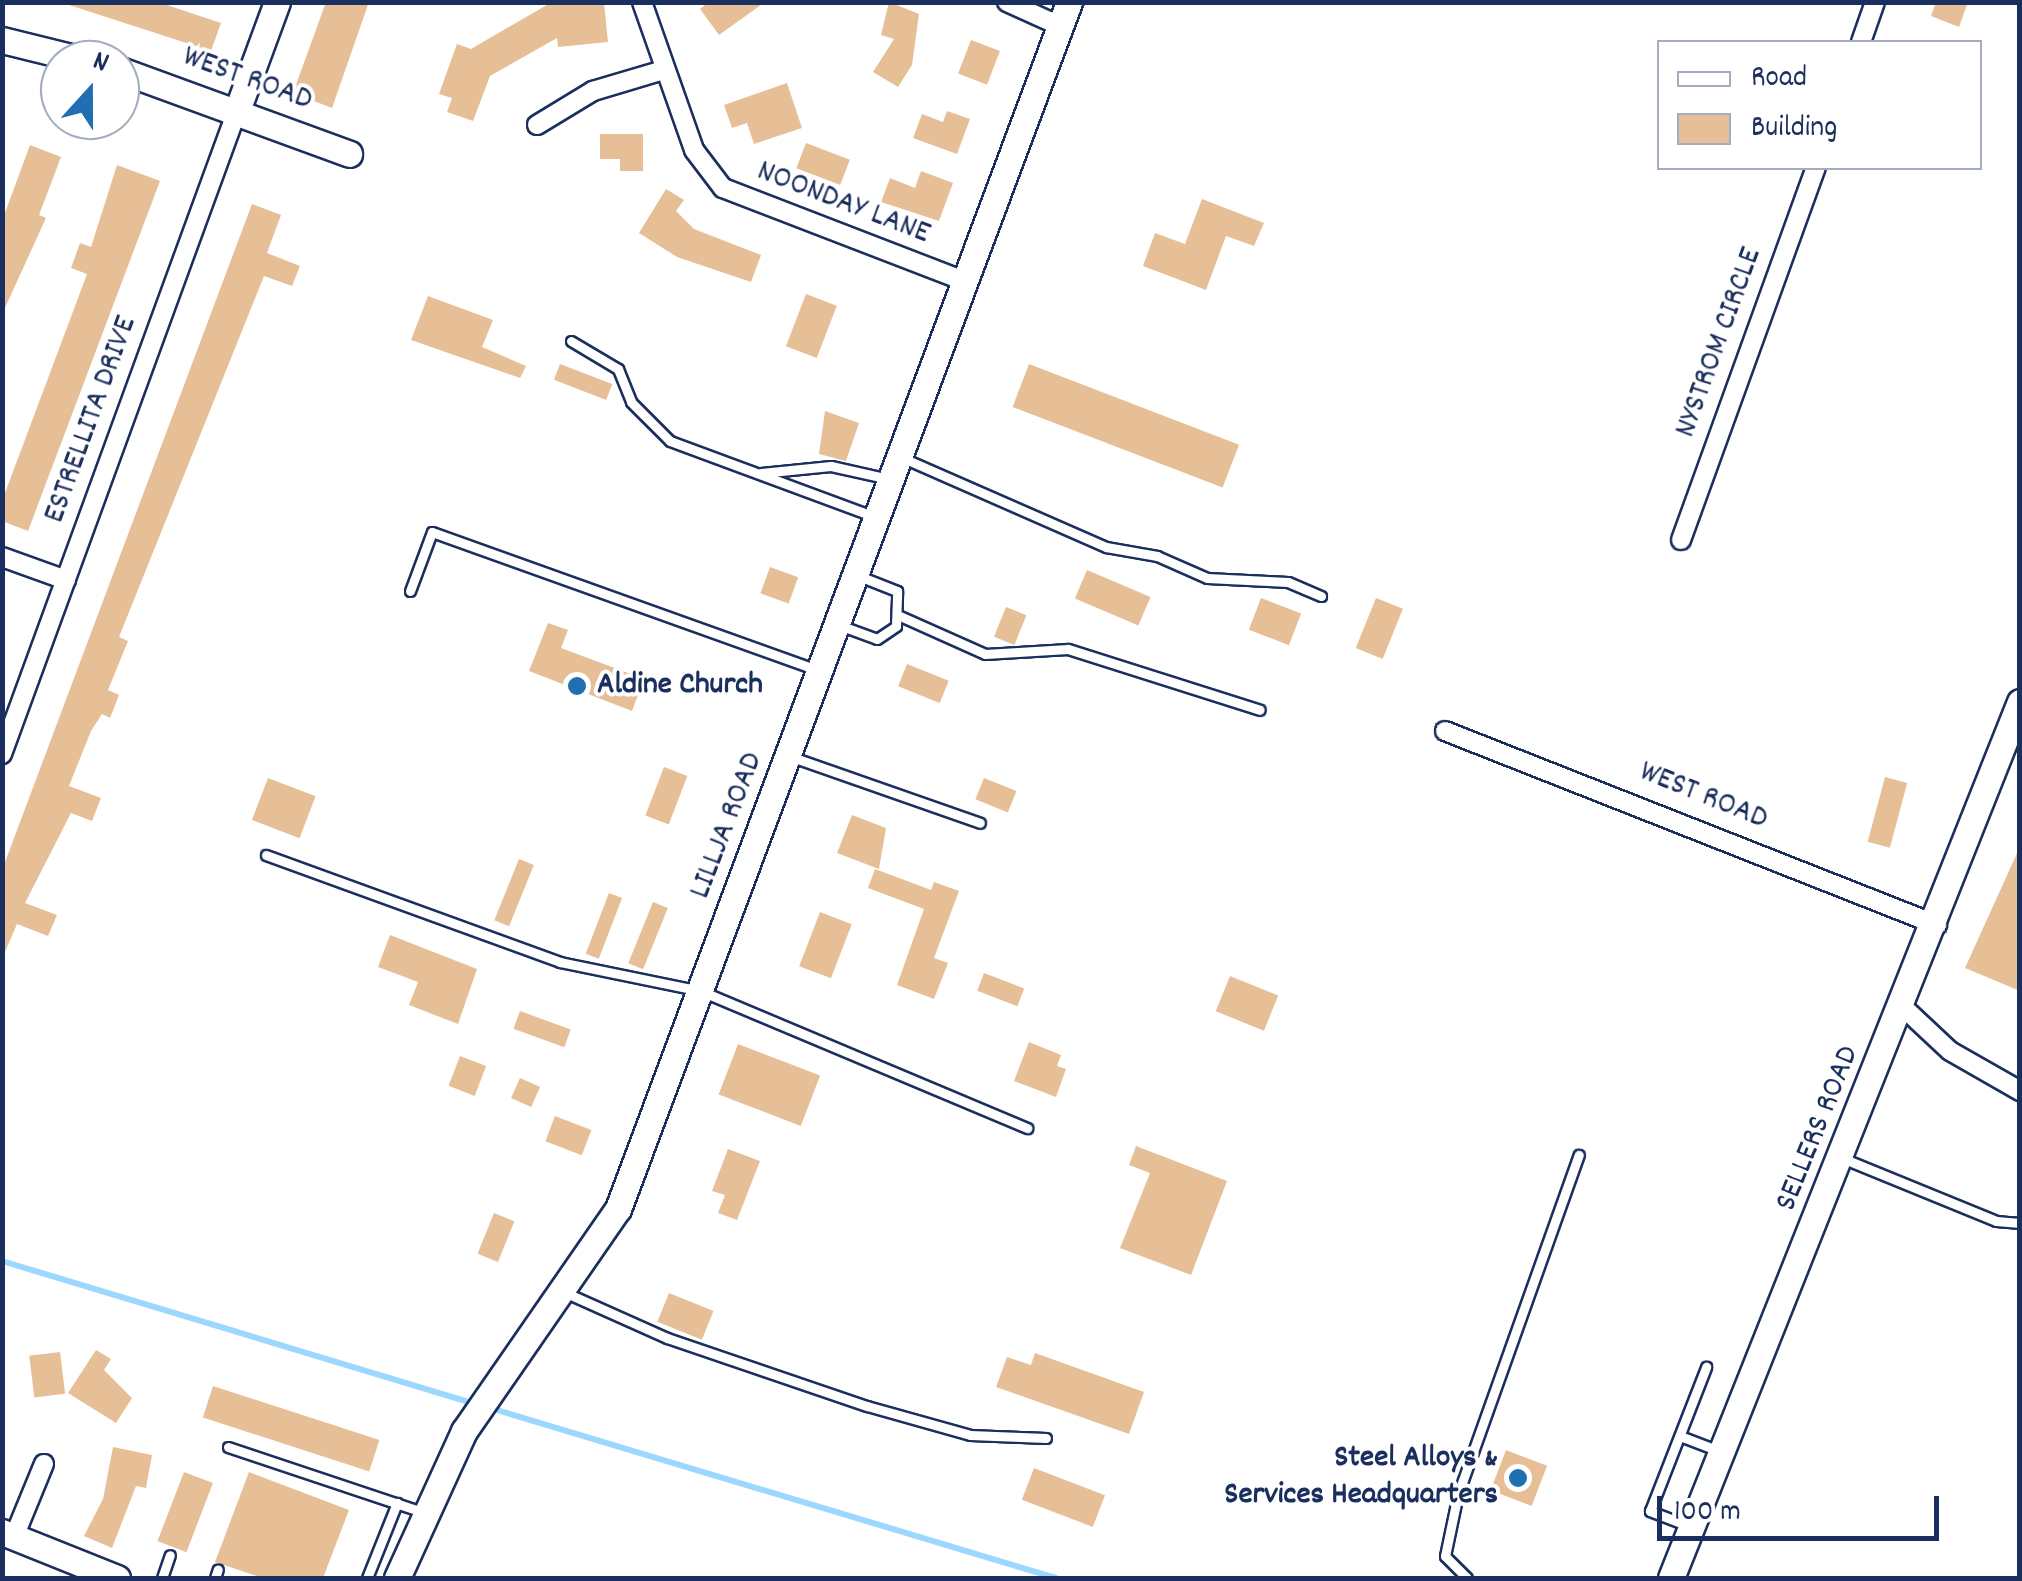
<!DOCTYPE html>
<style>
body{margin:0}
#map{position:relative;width:2022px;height:1581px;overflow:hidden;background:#fff;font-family:Dekko,sans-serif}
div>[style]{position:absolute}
.stream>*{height:6px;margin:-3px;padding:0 3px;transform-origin:3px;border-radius:3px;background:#9cd8fd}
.building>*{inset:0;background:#e7bf97;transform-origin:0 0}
.roads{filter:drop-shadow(2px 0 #1b2f5e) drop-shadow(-2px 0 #1b2f5e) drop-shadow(0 2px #1b2f5e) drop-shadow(0 -2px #1b2f5e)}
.lane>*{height:9px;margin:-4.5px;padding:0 4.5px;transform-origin:4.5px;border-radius:4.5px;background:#fff}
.street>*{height:18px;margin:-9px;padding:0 9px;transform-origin:9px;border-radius:9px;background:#fff}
.secondary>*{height:25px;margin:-12.5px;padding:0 12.5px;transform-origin:12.5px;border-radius:12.5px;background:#fff}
.dots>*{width:28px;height:28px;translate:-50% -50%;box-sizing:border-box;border:5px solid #fff;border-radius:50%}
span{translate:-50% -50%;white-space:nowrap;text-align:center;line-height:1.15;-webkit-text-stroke:8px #fff;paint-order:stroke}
.street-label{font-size:32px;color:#1b2f5e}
.poi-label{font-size:32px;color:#1b2f5e;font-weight:700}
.left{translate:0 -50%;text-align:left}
.right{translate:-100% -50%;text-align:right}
.frame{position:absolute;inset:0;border:5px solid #1b2f5e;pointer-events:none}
.legend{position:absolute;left:1657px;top:40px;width:325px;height:130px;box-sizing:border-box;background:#fff;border:2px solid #a4acbf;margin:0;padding:12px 18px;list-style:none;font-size:30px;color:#1b2f5e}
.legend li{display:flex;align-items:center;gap:20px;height:50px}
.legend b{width:50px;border:2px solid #a4acbf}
.north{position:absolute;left:40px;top:40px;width:100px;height:100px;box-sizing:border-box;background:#fff;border:2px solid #a4acbf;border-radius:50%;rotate:21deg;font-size:28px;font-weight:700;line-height:40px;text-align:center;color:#1b2f5e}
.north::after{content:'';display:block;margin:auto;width:35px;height:45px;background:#1f6fb2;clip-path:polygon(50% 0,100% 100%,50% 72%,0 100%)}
.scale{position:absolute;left:1657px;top:1496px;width:282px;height:45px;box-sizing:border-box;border:5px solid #1b2f5e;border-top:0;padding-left:12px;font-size:30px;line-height:35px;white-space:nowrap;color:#1b2f5e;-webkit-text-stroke:8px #fff;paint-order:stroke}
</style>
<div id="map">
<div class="stream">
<i style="left:2px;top:1261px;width:494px;rotate:16.8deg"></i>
<i style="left:487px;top:1407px;width:594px;rotate:16.73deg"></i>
</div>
<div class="building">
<i style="clip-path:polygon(158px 2px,221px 23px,211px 51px,66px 4px)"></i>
<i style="clip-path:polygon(326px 2px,369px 2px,332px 108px,293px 93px)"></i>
<i style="clip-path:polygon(552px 2px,604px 2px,608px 42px,558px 47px,557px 38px,490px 76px,473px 121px,447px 112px,452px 98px,439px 94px,457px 44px,471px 49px)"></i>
<i style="clip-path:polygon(709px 2px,765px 2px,719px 35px,700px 9px)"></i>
<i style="clip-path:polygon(889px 2px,919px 14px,912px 65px,898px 87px,873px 72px,894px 39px,881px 35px)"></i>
<i style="clip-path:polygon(1936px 2px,1968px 2px,1959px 27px,1931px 16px)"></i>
<i style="left:971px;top:40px;width:31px;height:36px;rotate:21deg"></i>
<i style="clip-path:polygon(787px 83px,802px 128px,754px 144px,747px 123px,732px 128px,724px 105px)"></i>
<i style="clip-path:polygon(947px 111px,970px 119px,957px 154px,913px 138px,922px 114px,943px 122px)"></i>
<i style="clip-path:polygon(600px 134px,643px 134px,643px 171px,620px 171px,620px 159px,600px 159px)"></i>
<i style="left:806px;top:143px;width:47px;height:27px;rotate:21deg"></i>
<i style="clip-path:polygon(30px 145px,61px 157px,39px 215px,46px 218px,4px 310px,2px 221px)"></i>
<i style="clip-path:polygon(117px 165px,160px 181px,28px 531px,2px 521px,2px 501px,87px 274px,71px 268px,80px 243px,91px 247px)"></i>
<i style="clip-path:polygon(921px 171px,953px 183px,939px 221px,881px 202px,890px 178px,915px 188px)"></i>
<i style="clip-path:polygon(666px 189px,684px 200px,676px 211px,694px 229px,761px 255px,751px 282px,677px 257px,639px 233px)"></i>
<i style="clip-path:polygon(1202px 199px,1264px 223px,1254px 246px,1226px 236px,1206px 290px,1143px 266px,1155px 233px,1185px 244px)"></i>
<i style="clip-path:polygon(252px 204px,281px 215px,267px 253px,300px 266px,292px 286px,264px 276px,119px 637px,128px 641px,108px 690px,119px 695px,110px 718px,102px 714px,91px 731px,69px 786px,101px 798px,92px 821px,71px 813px,25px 903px,57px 915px,48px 936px,17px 924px,2px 959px,2px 870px)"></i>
<i style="left:806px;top:294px;width:33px;height:56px;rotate:21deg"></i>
<i style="clip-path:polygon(428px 296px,493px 320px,482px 347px,526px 366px,520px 378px,411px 340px)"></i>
<i style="left:560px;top:364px;width:56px;height:17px;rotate:21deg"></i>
<i style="left:1029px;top:364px;width:225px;height:46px;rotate:21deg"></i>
<i style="clip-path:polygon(825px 411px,859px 423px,846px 461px,819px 454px)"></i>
<i style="left:770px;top:567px;width:30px;height:28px;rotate:20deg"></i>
<i style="left:1087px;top:570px;width:69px;height:31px;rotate:23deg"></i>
<i style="left:1261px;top:598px;width:43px;height:34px;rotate:21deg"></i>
<i style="left:1376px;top:598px;width:29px;height:54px;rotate:22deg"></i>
<i style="left:1006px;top:607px;width:22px;height:32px;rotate:22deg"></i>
<i style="clip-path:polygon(548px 623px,568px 630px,561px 648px,644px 679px,632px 711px,529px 671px)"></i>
<i style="left:907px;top:664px;width:45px;height:24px;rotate:22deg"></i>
<i style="left:664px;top:767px;width:25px;height:52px;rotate:21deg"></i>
<i style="left:1885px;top:777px;width:23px;height:67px;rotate:15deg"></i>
<i style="left:268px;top:778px;width:51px;height:45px;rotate:21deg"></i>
<i style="left:984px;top:778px;width:35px;height:23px;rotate:22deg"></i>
<i style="clip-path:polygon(852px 815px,886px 828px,879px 869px,837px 853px)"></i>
<i style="clip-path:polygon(2018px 851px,2020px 851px,2020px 991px,1965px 968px)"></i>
<i style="left:519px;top:859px;width:16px;height:66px;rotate:22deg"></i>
<i style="clip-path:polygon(875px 869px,931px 890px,934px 882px,959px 891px,934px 958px,948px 963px,934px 999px,897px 985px,924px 909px,868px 888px)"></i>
<i style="left:609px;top:893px;width:14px;height:65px;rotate:21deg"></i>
<i style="left:653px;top:902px;width:16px;height:66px;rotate:22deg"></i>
<i style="left:820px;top:912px;width:34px;height:58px;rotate:21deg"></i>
<i style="clip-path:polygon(390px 935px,477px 969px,458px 1024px,409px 1005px,418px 982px,378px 967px)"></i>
<i style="left:984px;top:973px;width:43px;height:19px;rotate:21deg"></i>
<i style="left:1230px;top:976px;width:52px;height:38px;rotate:22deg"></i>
<i style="left:520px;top:1011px;width:54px;height:19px;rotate:20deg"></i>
<i style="clip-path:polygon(1029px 1042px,1061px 1055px,1057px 1066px,1066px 1069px,1056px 1097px,1014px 1081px)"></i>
<i style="left:738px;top:1044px;width:88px;height:54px;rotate:21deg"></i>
<i style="left:460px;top:1056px;width:28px;height:32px;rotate:21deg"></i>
<i style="left:520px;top:1078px;width:22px;height:22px;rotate:24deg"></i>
<i style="left:555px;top:1116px;width:39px;height:27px;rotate:21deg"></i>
<i style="clip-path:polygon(1136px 1146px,1227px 1181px,1191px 1275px,1120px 1248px,1150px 1173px,1129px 1165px)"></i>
<i style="clip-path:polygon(728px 1149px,760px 1161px,737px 1220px,718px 1213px,725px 1195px,712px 1191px)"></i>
<i style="left:494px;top:1213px;width:22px;height:44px;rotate:22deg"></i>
<i style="left:669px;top:1293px;width:48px;height:31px;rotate:22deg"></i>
<i style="clip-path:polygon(96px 1350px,111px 1359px,104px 1370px,132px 1398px,116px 1423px,68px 1393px)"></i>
<i style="left:60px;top:1352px;width:42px;height:31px;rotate:83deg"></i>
<i style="clip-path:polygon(1035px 1353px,1144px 1392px,1129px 1434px,996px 1387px,1007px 1357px,1031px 1365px)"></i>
<i style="left:213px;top:1386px;width:175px;height:33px;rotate:18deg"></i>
<i style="clip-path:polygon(113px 1447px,152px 1455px,146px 1488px,136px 1486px,112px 1548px,84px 1536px,103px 1499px)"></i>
<i style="left:1506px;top:1450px;width:44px;height:43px;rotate:21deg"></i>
<i style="left:1034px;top:1468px;width:76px;height:34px;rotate:21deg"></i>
<i style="left:184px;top:1472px;width:31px;height:74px;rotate:21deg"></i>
<i style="clip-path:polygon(249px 1472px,349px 1510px,323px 1578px,263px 1578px,215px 1562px)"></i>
</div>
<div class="roads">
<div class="lane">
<i style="left:571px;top:341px;width:55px;rotate:30.8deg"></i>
<i style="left:618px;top:369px;width:35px;rotate:68deg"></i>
<i style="left:631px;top:402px;width:55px;rotate:45deg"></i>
<i style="left:670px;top:441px;width:216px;rotate:20.3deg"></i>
<i style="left:903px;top:458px;width:222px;rotate:23.7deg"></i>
<i style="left:1106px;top:547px;width:52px;rotate:10deg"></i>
<i style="left:1157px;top:556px;width:55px;rotate:23.7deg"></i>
<i style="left:1207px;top:578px;width:81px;rotate:2.8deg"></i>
<i style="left:1288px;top:582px;width:36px;rotate:23deg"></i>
<i style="left:761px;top:473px;width:70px;rotate:-5.7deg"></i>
<i style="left:831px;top:466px;width:59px;rotate:12.6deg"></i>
<i style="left:410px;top:591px;width:63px;rotate:-69.6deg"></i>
<i style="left:432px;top:532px;width:410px;rotate:19.7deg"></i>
<i style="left:900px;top:616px;width:93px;rotate:24.1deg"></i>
<i style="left:985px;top:654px;width:83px;rotate:-3.4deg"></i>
<i style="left:1068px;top:649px;width:201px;rotate:17.6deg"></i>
<i style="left:839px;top:625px;width:40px;rotate:20.2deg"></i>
<i style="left:877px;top:639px;width:23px;rotate:-34deg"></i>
<i style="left:896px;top:626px;width:35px;rotate:-88deg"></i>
<i style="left:897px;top:591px;width:41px;rotate:-158.5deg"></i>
<i style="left:792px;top:757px;width:199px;rotate:19.3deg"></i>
<i style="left:266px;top:855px;width:313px;rotate:20deg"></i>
<i style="left:560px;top:962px;width:144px;rotate:11.6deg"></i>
<i style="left:701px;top:991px;width:354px;rotate:22.8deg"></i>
<i style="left:1842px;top:1158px;width:166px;rotate:22.2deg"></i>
<i style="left:1996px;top:1221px;width:24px;rotate:5deg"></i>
<i style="left:564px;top:1292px;width:113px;rotate:24.1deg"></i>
<i style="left:667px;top:1338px;width:211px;rotate:18.8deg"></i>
<i style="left:867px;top:1406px;width:107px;rotate:15.7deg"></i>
<i style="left:970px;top:1435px;width:76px;rotate:2.3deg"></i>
<i style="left:1680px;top:1436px;width:42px;rotate:21deg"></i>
<i style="left:228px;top:1447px;width:205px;rotate:18.5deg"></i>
<i style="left:1689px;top:1526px;width:42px;rotate:-159deg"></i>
<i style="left:1650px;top:1511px;width:155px;rotate:-68.7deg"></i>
<i style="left:162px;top:1578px;width:24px;rotate:-71deg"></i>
<i style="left:215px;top:1578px;width:9px;rotate:-72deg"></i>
<i style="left:367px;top:1578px;width:81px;rotate:-68.2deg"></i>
<i style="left:1467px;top:1578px;width:31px;rotate:-135deg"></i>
<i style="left:1445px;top:1556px;width:63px;rotate:-78.2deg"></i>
<i style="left:1458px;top:1494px;width:360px;rotate:-70.4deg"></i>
</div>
<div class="street">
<i style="left:642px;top:2px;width:157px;rotate:70.6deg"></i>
<i style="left:694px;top:150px;width:48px;rotate:52.7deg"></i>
<i style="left:723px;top:188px;width:261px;rotate:21.1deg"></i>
<i style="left:1007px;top:2px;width:58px;rotate:24.4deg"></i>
<i style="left:1861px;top:42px;width:42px;rotate:-70.7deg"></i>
<i style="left:537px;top:125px;width:66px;rotate:-31.3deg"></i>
<i style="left:593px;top:91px;width:74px;rotate:-16.5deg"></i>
<i style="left:1681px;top:540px;width:396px;rotate:-70.1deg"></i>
<i style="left:2px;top:557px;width:68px;rotate:19.8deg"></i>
<i style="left:1445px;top:731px;width:529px;rotate:21.52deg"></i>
<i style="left:2px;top:754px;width:688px;rotate:-69.93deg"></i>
<i style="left:1903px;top:1007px;width:64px;rotate:43.1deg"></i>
<i style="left:1950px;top:1051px;width:81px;rotate:29.7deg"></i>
<i style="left:14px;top:1537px;width:79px;rotate:-67.7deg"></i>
</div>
<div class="secondary">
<i style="left:2px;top:40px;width:83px;rotate:13.9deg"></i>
<i style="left:120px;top:70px;width:244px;rotate:20.1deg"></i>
<i style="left:238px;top:108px;width:113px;rotate:-69.8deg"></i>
<i style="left:2px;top:1532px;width:124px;rotate:21.8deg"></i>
<i style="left:397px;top:1578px;width:162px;rotate:-65.5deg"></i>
<i style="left:464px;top:1431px;width:270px;rotate:-55.3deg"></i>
<i style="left:618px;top:1209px;width:1289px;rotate:-69.51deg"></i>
<i style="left:1671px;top:1578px;width:943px;rotate:-68.28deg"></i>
</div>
</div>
<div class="dots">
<i style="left:577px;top:686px;background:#1f6fb2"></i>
<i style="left:1518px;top:1478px;background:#1f6fb2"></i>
</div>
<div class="street-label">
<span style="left:247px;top:80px;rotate:20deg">WEST ROAD</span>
<span style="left:843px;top:204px;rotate:21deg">NOONDAY LANE</span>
<span style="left:1720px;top:343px;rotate:-70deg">NYSTROM CIRCLE</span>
<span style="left:92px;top:420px;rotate:-70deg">ESTRELLITA DRIVE</span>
<span style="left:1703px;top:797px;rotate:22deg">WEST ROAD</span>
<span style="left:728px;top:826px;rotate:-69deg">LILLJA ROAD</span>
<span style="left:1819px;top:1129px;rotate:-68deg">SELLERS ROAD</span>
</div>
<div class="poi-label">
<span class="left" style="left:597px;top:686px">Aldine Church</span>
<span class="right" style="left:1498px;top:1478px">Steel Alloys &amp;<br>Services Headquarters</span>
</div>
<div class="frame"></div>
<ul class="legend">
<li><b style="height:12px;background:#fff"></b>Road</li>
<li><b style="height:28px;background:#e7bf97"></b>Building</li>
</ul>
<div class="north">N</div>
<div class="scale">100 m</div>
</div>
